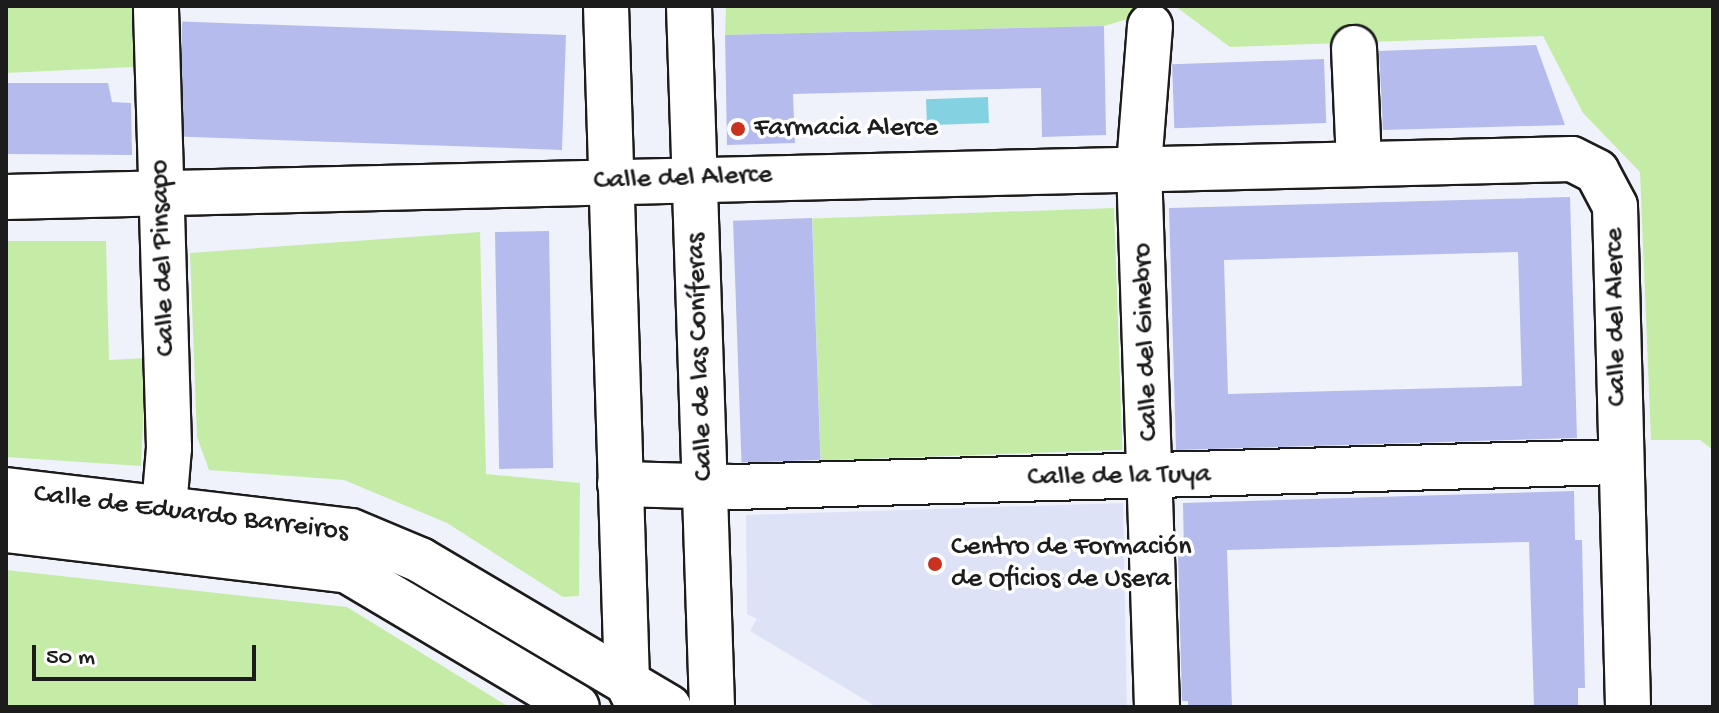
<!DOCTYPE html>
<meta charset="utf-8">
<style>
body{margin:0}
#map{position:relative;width:1719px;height:713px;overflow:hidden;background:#f0f2fb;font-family:"Gochi Hand",sans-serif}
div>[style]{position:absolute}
.built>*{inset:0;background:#dee2f7}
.green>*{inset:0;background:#c5eca6;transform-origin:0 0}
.water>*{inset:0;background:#83d1e1;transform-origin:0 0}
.building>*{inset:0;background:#b5bced;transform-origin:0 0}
.roads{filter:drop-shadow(2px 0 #1c1c1c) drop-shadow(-2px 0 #1c1c1c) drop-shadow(0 2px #1c1c1c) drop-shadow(0 -2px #1c1c1c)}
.minor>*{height:44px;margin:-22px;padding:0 22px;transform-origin:22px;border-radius:22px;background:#fff}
.dots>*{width:22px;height:22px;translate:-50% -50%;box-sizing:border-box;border:4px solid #fff;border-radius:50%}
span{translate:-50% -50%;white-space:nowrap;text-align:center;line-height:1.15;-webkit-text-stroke:7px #fff;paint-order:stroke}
.poi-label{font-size:28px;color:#1c1c1c}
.left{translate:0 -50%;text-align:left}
.street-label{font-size:28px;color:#1c1c1c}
.frame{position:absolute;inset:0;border:8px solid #1c1c1c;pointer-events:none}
.scale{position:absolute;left:32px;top:645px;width:224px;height:36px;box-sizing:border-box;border:4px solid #1c1c1c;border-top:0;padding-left:10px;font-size:24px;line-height:28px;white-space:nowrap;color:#1c1c1c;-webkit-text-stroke:6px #fff;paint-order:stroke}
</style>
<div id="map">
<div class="built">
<i style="clip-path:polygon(1123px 503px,1127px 707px,877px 707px,750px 631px,757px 619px,747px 614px,746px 515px)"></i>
</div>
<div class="green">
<i style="clip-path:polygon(6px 6px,253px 6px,133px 9px,133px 67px,6px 73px)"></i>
<i style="clip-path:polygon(726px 6px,1172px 6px,1104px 26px,725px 35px)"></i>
<i style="clip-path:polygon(1175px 6px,1713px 6px,1713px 450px,1700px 440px,1651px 440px,1640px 172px,1583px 113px,1543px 36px,1230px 47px)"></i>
<i style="left:1114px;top:208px;width:242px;height:302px;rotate:88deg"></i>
<i style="clip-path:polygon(480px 232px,486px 474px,580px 483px,579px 596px,563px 597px,447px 523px,344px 480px,209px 470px,197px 437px,190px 253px)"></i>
<i style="clip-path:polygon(6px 241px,106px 241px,109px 360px,146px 358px,141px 466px,6px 457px)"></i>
<i style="clip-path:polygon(6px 570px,347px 607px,509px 707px,6px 707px)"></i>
</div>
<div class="water">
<i style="left:988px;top:97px;width:26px;height:62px;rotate:88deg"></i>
</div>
<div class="building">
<i style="clip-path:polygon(1104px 26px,1106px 135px,1042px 137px,1041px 88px,793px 94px,795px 143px,727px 145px,725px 35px)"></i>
<i style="left:566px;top:35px;width:115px;height:384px;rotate:92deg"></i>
<i style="clip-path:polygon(1536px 45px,1565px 125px,1383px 130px,1379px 51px)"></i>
<i style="left:1324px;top:59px;width:64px;height:152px;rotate:88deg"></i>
<i style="clip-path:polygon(6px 83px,108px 83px,112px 102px,131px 103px,132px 155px,6px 154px)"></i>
<i style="clip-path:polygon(evenodd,1570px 197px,1577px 438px,1176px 450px,1169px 208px,1570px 197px,1518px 252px,1522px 386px,1228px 394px,1224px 260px,1518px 252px)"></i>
<i style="left:812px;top:218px;width:242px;height:79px;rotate:88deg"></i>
<i style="left:549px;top:231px;width:237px;height:54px;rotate:89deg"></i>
<i style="clip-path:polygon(1574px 491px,1575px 540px,1582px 540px,1585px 688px,1578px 688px,1578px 707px,1534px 707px,1529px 542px,1227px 550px,1232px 707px,1188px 707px,1188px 701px,1182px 701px,1178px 553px,1184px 553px,1183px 503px)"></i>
</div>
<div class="roads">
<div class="minor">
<i style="left:606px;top:6px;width:676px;rotate:88.22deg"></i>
<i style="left:627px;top:682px;width:25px;rotate:64deg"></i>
<i style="left:689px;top:6px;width:701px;rotate:88.12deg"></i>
<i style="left:156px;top:9px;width:439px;rotate:88.3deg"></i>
<i style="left:169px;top:448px;width:60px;rotate:94.8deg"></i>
<i style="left:1150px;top:26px;width:141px;rotate:94.5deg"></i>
<i style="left:1139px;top:167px;width:540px;rotate:88.09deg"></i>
<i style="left:1354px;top:48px;width:115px;rotate:87.5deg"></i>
<i style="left:6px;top:197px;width:1566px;rotate:-1.39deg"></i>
<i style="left:1572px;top:159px;width:28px;rotate:27deg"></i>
<i style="left:1597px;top:172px;width:38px;rotate:62deg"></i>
<i style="left:1615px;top:206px;width:501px;rotate:88.51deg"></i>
<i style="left:620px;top:484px;width:113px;rotate:1.5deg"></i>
<i style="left:733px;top:487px;width:886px;rotate:-1.62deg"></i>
<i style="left:6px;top:490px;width:347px;rotate:6.8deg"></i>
<i style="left:351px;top:531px;width:75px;rotate:22.8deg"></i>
<i style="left:420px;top:560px;width:289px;rotate:30.6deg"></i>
<i style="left:6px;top:530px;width:344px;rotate:6.8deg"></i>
<i style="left:348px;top:571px;width:266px;rotate:30.7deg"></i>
</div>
</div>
<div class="dots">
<i style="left:738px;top:129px;background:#c8321e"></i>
<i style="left:935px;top:564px;background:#c8321e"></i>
</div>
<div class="poi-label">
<span class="left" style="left:754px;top:129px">Farmacia Alerce</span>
<span class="left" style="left:951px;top:564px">Centro de Formación<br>de Oficios de Usera</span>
</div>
<div class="street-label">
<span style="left:683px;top:179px;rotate:-2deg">Calle del Alerce</span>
<span style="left:164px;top:258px;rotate:-92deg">Calle del Pinsapo</span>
<span style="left:1617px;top:317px;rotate:-91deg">Calle del Alerce</span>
<span style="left:1147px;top:342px;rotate:-92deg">Calle del Ginebro</span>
<span style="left:701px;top:357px;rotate:-92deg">Calle de las Coníferas</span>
<span style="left:1119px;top:477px;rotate:-1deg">Calle de la Tuya</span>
<span style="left:191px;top:514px;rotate:7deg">Calle de Eduardo Barreiros</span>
</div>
<div class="frame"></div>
<div class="scale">50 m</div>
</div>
